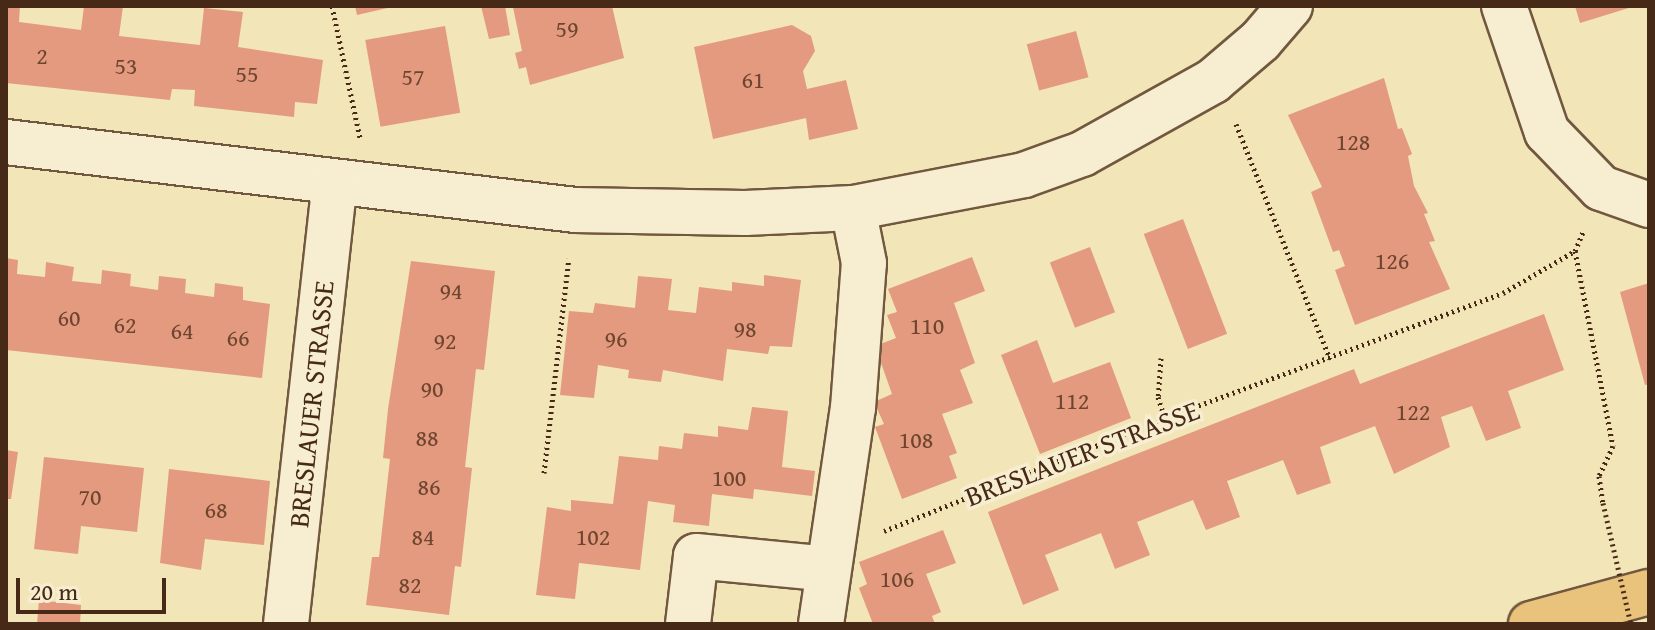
<!DOCTYPE html>
<style>
body{margin:0}
#map{position:relative;width:1655px;height:630px;overflow:hidden;background:#f2e5b8;font-family:"Gentium Book Plus",serif}
div>[style]{position:absolute}
.building>*{inset:0;background:#e49a7e;transform-origin:0 0}
.path>*{height:5px;margin-top:-2.5px;transform-origin:0;background:repeating-linear-gradient(90deg,#462916 0 2px,transparent 0 6px)}
.roads{filter:drop-shadow(2px 0 #71583e) drop-shadow(-2px 0 #71583e) drop-shadow(0 2px #71583e) drop-shadow(0 -2px #71583e)}
.minor>*{height:44px;margin:-22px;padding:0 22px;transform-origin:22px;border-radius:22px;background:#f7eed1}
.major>*{height:44px;margin:-22px;padding:0 22px;transform-origin:22px;border-radius:22px;background:#e9c27c}
.path-bridge>*{height:5px;margin-top:-2.5px;transform-origin:0;background:repeating-linear-gradient(90deg,#462916 0 2px,transparent 0 6px)}
span{translate:-50% -50%;white-space:nowrap;text-align:center;line-height:1.15;-webkit-text-stroke:7px #f7eed1;paint-order:stroke}
.number-label{font-size:24px;color:#6e4530}
.number-label span{-webkit-text-stroke-width:0}
.street-label{font-size:28px;color:#462916}
.frame{position:absolute;inset:0;border:8px solid #462916;pointer-events:none}
.scale{position:absolute;left:16px;top:578px;width:150px;height:36px;box-sizing:border-box;border:4px solid #462916;border-top:0;padding-left:10px;font-size:24px;line-height:28px;white-space:nowrap;color:#462916;-webkit-text-stroke:6px #f7eed1;paint-order:stroke}
</style>
<div id="map">
<div class="building">
<i style="clip-path:polygon(6px 6px,20px 6px,19px 22px,81px 30px,84px 6px,123px 6px,119px 36px,200px 45px,204px 8px,243px 12px,238px 47px,323px 60px,317px 104px,295px 102px,294px 117px,194px 106px,195px 90px,172px 89px,170px 100px,6px 83px)"></i>
<i style="clip-path:polygon(355px 6px,392px 6px,392px 7px,357px 15px)"></i>
<i style="clip-path:polygon(481px 6px,505px 6px,510px 35px,489px 39px)"></i>
<i style="clip-path:polygon(612px 6px,624px 58px,530px 85px,526px 67px,519px 69px,515px 53px,522px 51px,513px 7px)"></i>
<i style="clip-path:polygon(1575px 6px,1632px 6px,1632px 7px,1580px 23px)"></i>
<i style="clip-path:polygon(792px 25px,811px 36px,815px 51px,803px 71px,807px 89px,846px 80px,858px 129px,809px 140px,806px 118px,713px 139px,694px 47px)"></i>
<i style="left:445px;top:26px;width:88px;height:81px;rotate:80deg"></i>
<i style="left:1076px;top:31px;width:48px;height:51px;rotate:75deg"></i>
<i style="clip-path:polygon(1384px 78px,1398px 129px,1402px 128px,1412px 154px,1408px 156px,1414px 186px,1428px 213px,1424px 214px,1435px 241px,1429px 242px,1450px 289px,1355px 325px,1335px 270px,1345px 266px,1339px 250px,1333px 252px,1311px 192px,1322px 187px,1288px 115px)"></i>
<i style="left:1183px;top:219px;width:123px;height:42px;rotate:69deg"></i>
<i style="left:1090px;top:247px;width:70px;height:43px;rotate:69deg"></i>
<i style="clip-path:polygon(972px 257px,985px 291px,954px 303px,975px 363px,960px 370px,973px 403px,942px 414px,957px 453px,949px 456px,957px 478px,902px 499px,875px 427px,884px 424px,874px 402px,892px 394px,875px 346px,896px 338px,887px 315px,897px 312px,888px 289px)"></i>
<i style="clip-path:polygon(6px 258px,18px 260px,17px 274px,45px 277px,46px 262px,74px 267px,72px 281px,101px 284px,102px 270px,131px 274px,130px 286px,158px 290px,159px 276px,186px 279px,185px 293px,214px 297px,215px 283px,243px 287px,243px 300px,270px 304px,262px 378px,6px 350px)"></i>
<i style="clip-path:polygon(411px 261px,495px 271px,484px 370px,476px 369px,465px 467px,472px 468px,461px 567px,455px 566px,449px 615px,366px 605px,372px 557px,379px 557px,390px 459px,383px 458px,388px 409px)"></i>
<i style="clip-path:polygon(764px 275px,801px 280px,792px 347px,770px 346px,768px 354px,727px 349px,723px 381px,663px 370px,661px 382px,628px 378px,629px 370px,598px 365px,594px 398px,560px 395px,569px 311px,593px 313px,595px 303px,635px 308px,638px 276px,672px 279px,668px 310px,696px 313px,699px 287px,732px 291px,732px 282px,764px 286px)"></i>
<i style="clip-path:polygon(1649px 283px,1649px 384px,1645px 385px,1620px 292px)"></i>
<i style="clip-path:polygon(1544px 314px,1564px 370px,1508px 391px,1521px 428px,1486px 441px,1472px 406px,1441px 417px,1450px 447px,1394px 474px,1375px 426px,1320px 447px,1331px 483px,1297px 495px,1283px 460px,1227px 481px,1240px 517px,1206px 530px,1193px 500px,1137px 522px,1150px 555px,1115px 569px,1101px 533px,1045px 555px,1059px 590px,1023px 605px,988px 512px,1354px 369px,1360px 384px)"></i>
<i style="clip-path:polygon(1037px 340px,1053px 383px,1110px 362px,1131px 418px,1040px 454px,1001px 355px)"></i>
<i style="clip-path:polygon(752px 407px,788px 411px,782px 467px,815px 471px,812px 496px,754px 489px,753px 499px,712px 494px,709px 526px,673px 522px,675px 505px,648px 501px,640px 570px,579px 563px,575px 599px,536px 595px,547px 507px,571px 511px,571px 500px,613px 504px,619px 456px,658px 460px,659px 446px,682px 449px,684px 433px,718px 437px,718px 426px,748px 430px)"></i>
<i style="clip-path:polygon(6px 450px,18px 452px,11px 499px,6px 499px)"></i>
<i style="clip-path:polygon(44px 457px,144px 468px,137px 532px,81px 526px,78px 554px,34px 549px)"></i>
<i style="clip-path:polygon(169px 469px,270px 481px,264px 545px,205px 539px,201px 570px,160px 563px)"></i>
<i style="clip-path:polygon(943px 530px,956px 563px,926px 574px,941px 612px,932px 616px,935px 624px,873px 624px,859px 588px,867px 584px,859px 562px)"></i>
<i style="clip-path:polygon(39px 600px,81px 605px,80px 624px,37px 624px)"></i>
</div>
<div class="path">
<i style="left:332px;top:6px;width:135px;rotate:78deg"></i>
<i style="left:1236px;top:124px;width:253px;rotate:68.2deg"></i>
<i style="left:1575px;top:251px;width:199px;rotate:79deg"></i>
<i style="left:1613px;top:446px;width:33px;rotate:115deg"></i>
<i style="left:1599px;top:476px;width:27px;rotate:82deg"></i>
<i style="left:1161px;top:358px;width:39px;rotate:94deg"></i>
<i style="left:1158px;top:397px;width:22px;rotate:72deg"></i>
<i style="left:544px;top:473px;width:216px;rotate:-83.4deg"></i>
<i style="left:884px;top:531px;width:303px;rotate:-21.9deg"></i>
<i style="left:1165px;top:418px;width:360px;rotate:-20.3deg"></i>
<i style="left:1503px;top:293px;width:83px;rotate:-30.3deg"></i>
<i style="left:1575px;top:251px;width:23px;rotate:-67deg"></i>
</div>
<div class="roads">
<div class="minor">
<i style="left:1504px;top:6px;width:133px;rotate:71.2deg"></i>
<i style="left:1547px;top:132px;width:78px;rotate:46deg"></i>
<i style="left:1601px;top:188px;width:51px;rotate:19.5deg"></i>
<i style="left:6px;top:142px;width:573px;rotate:6.81deg"></i>
<i style="left:575px;top:210px;width:170px;rotate:1deg"></i>
<i style="left:745px;top:213px;width:108px;rotate:-2.7deg"></i>
<i style="left:853px;top:208px;width:174px;rotate:-10.9deg"></i>
<i style="left:1024px;top:175px;width:62px;rotate:-19.9deg"></i>
<i style="left:1082px;top:154px;width:150px;rotate:-29.1deg"></i>
<i style="left:1213px;top:81px;width:62px;rotate:-40.4deg"></i>
<i style="left:1260px;top:41px;width:46px;rotate:-49.4deg"></i>
<i style="left:286px;top:624px;width:444px;rotate:-83.7deg"></i>
<i style="left:688px;top:624px;width:68px;rotate:-83.3deg"></i>
<i style="left:696px;top:556px;width:133px;rotate:5.6deg"></i>
<i style="left:821px;top:624px;width:218px;rotate:-81.6deg"></i>
<i style="left:853px;top:408px;width:145px;rotate:-85.7deg"></i>
<i style="left:864px;top:263px;width:56px;rotate:-101.3deg"></i>
</div>
<div class="major">
<i style="left:1531px;top:624px;width:122px;rotate:-15.2deg"></i>
</div>
</div>
<div class="path-bridge">
<i style="left:1603px;top:503px;width:124px;rotate:77deg"></i>
</div>
<div class="number-label">
<span style="left:567px;top:29px">59</span>
<span style="left:42px;top:56px">2</span>
<span style="left:126px;top:66px">53</span>
<span style="left:247px;top:74px">55</span>
<span style="left:413px;top:77px">57</span>
<span style="left:753px;top:80px">61</span>
<span style="left:1353px;top:142px">128</span>
<span style="left:1392px;top:261px">126</span>
<span style="left:451px;top:291px">94</span>
<span style="left:69px;top:318px">60</span>
<span style="left:125px;top:325px">62</span>
<span style="left:927px;top:326px">110</span>
<span style="left:745px;top:329px">98</span>
<span style="left:182px;top:331px">64</span>
<span style="left:238px;top:338px">66</span>
<span style="left:616px;top:339px">96</span>
<span style="left:445px;top:341px">92</span>
<span style="left:432px;top:389px">90</span>
<span style="left:1072px;top:401px">112</span>
<span style="left:1413px;top:412px">122</span>
<span style="left:427px;top:438px">88</span>
<span style="left:916px;top:440px">108</span>
<span style="left:729px;top:478px">100</span>
<span style="left:429px;top:487px">86</span>
<span style="left:90px;top:497px">70</span>
<span style="left:216px;top:510px">68</span>
<span style="left:423px;top:537px">84</span>
<span style="left:593px;top:537px">102</span>
<span style="left:897px;top:579px">106</span>
<span style="left:410px;top:585px">82</span>
</div>
<div class="street-label">
<span style="left:311px;top:404px;rotate:-84deg">BRESLAUER STRASSE</span>
<span style="left:1082px;top:453px;rotate:-21deg">BRESLAUER STRASSE</span>
</div>
<div class="frame"></div>
<div class="scale">20 m</div>
</div>
